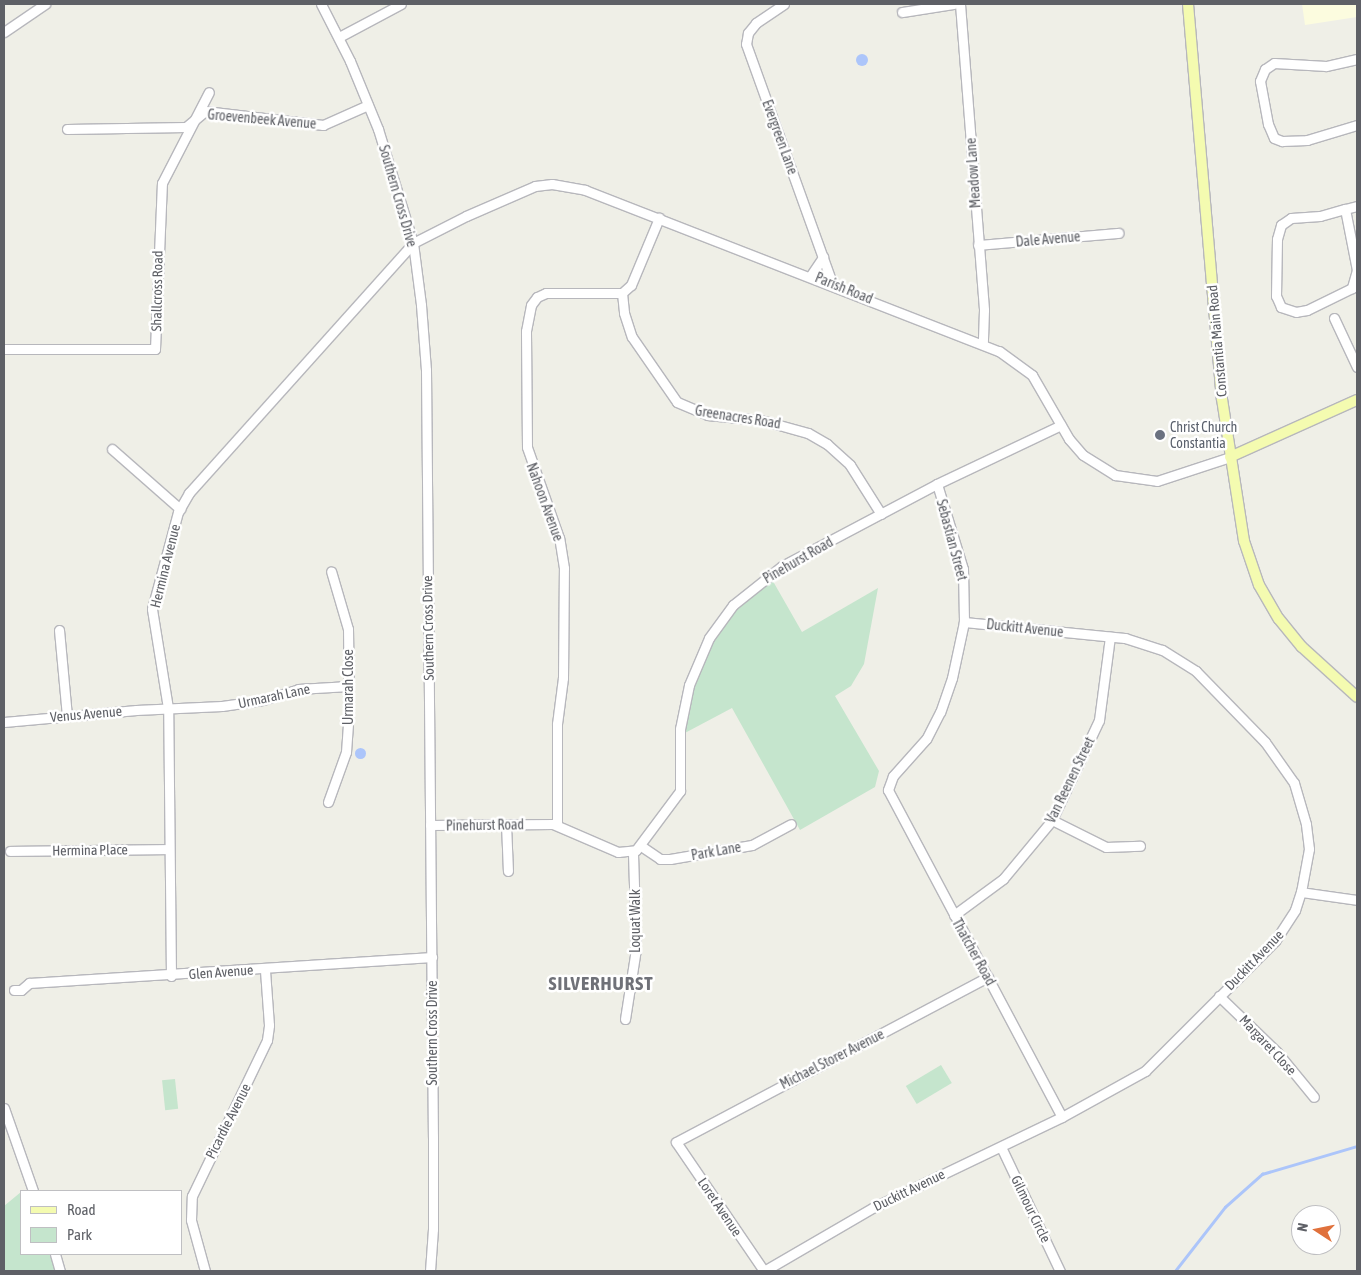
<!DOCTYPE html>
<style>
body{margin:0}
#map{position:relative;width:1361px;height:1275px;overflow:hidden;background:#efefe7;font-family:"Asap Condensed",sans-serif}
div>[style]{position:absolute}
.commercial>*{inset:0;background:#fcfcdf}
.green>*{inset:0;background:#c5e5cd;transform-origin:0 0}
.water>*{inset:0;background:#acc5fa}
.round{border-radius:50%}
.stream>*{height:2.5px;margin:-1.25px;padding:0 1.25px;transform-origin:1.25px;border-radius:1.25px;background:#acc5fa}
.roads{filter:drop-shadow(1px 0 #b7b7bc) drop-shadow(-1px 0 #b7b7bc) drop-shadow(0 1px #b7b7bc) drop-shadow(0 -1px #b7b7bc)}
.minor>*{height:9px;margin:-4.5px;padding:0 4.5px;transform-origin:4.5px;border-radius:4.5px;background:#fff}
.major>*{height:10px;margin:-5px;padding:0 5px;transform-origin:5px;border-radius:5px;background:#f4fbb0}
.dots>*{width:14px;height:14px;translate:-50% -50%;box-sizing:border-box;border:2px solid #fff;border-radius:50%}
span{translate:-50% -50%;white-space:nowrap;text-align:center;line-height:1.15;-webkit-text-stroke:5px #fff;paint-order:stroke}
.street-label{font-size:14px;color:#5e6066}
.worship-label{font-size:14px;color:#5b616d}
.left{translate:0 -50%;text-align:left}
.district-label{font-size:19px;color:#6f7178;font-weight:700;letter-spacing:1px}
.frame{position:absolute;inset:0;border:5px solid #5e6066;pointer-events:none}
.legend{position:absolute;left:20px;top:1190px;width:162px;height:65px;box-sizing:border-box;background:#fff;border:1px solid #bfbfc2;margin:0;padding:6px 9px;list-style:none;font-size:15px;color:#5e6066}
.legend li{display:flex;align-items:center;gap:10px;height:25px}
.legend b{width:25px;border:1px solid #bfbfc2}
.north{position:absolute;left:1291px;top:1205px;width:50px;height:50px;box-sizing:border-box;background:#fff;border:1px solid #bfbfc2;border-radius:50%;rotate:281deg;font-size:14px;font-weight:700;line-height:20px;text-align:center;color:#5e6066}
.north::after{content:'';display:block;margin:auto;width:18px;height:22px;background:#e0713c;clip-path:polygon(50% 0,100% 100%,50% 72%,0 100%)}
</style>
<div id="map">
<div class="commercial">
<i style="clip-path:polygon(1302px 4px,1357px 4px,1357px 17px,1305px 25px)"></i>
</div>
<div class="green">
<i style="clip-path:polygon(770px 576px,802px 632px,878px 588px,864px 664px,851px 686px,835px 696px,879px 771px,875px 787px,800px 830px,732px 708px,683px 734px,691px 686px,711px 639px,736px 606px)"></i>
<i style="left:941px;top:1065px;width:21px;height:41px;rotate:59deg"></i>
<i style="left:175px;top:1079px;width:30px;height:13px;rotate:84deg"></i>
<i style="clip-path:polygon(21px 1192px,21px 1254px,55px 1254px,60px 1271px,4px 1271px,4px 1206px)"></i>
</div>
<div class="water">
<i class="round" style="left:856px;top:54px;width:12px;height:12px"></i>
<i class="round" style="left:354.5px;top:747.5px;width:11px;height:11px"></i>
</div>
<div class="stream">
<i style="left:1175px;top:1271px;width:81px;rotate:-52deg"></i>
<i style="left:1225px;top:1207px;width:50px;rotate:-41.7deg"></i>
<i style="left:1262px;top:1174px;width:99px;rotate:-16.4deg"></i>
</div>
<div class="roads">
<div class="minor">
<i style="left:321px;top:4px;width:64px;rotate:63deg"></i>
<i style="left:350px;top:61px;width:74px;rotate:67.6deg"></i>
<i style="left:378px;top:129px;width:119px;rotate:72.9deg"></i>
<i style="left:413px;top:243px;width:63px;rotate:82.6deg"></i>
<i style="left:421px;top:305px;width:65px;rotate:85.6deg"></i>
<i style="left:426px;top:370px;width:767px;rotate:89.48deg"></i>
<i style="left:433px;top:1137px;width:92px;rotate:90deg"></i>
<i style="left:433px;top:1229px;width:42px;rotate:94.1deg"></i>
<i style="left:784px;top:4px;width:34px;rotate:146deg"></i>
<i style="left:756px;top:23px;width:13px;rotate:129deg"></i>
<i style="left:748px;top:33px;width:11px;rotate:100deg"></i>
<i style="left:746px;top:44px;width:254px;rotate:70.2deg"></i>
<i style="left:960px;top:4px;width:307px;rotate:85.5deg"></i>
<i style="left:984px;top:310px;width:33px;rotate:92deg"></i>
<i style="left:902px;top:12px;width:52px;rotate:-8.9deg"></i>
<i style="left:4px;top:32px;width:50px;rotate:-34.3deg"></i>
<i style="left:339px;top:37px;width:70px;rotate:-28deg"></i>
<i style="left:1357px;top:59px;width:32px;rotate:167deg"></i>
<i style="left:1326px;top:66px;width:52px;rotate:-176.7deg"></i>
<i style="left:1274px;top:63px;width:11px;rotate:146deg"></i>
<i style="left:1265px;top:69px;width:13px;rotate:113deg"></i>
<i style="left:1260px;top:81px;width:44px;rotate:79.5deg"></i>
<i style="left:1268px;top:124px;width:15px;rotate:67deg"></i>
<i style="left:1274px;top:138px;width:9px;rotate:21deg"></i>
<i style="left:1282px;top:141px;width:25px;rotate:-2deg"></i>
<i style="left:1307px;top:140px;width:52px;rotate:-16.7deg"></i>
<i style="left:67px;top:129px;width:119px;rotate:-1deg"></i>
<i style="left:186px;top:127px;width:25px;rotate:-40deg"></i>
<i style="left:205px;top:111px;width:119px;rotate:6.8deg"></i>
<i style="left:323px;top:125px;width:49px;rotate:-24deg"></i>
<i style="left:1345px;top:209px;width:62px;rotate:78.9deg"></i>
<i style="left:1357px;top:270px;width:19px;rotate:106deg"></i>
<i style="left:1352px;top:288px;width:50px;rotate:153.9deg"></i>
<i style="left:1307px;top:310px;width:11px;rotate:170deg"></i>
<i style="left:1296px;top:312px;width:16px;rotate:-162deg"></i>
<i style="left:1281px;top:307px;width:12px;rotate:-114deg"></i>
<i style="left:1276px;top:296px;width:57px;rotate:-89deg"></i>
<i style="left:1277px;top:239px;width:15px;rotate:-74deg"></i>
<i style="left:1281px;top:225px;width:12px;rotate:-35deg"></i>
<i style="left:1291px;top:218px;width:29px;rotate:-4deg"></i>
<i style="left:1320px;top:216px;width:26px;rotate:-16deg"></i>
<i style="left:1345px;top:209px;width:12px;rotate:-14deg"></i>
<i style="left:978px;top:245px;width:141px;rotate:-4.9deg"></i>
<i style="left:811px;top:275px;width:22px;rotate:-56deg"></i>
<i style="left:622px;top:293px;width:20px;rotate:84deg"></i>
<i style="left:624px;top:313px;width:25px;rotate:72deg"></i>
<i style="left:632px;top:337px;width:79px;rotate:55.3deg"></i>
<i style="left:677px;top:402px;width:33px;rotate:23deg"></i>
<i style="left:707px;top:415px;width:54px;rotate:5.3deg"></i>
<i style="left:761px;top:420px;width:49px;rotate:15.5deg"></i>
<i style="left:808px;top:433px;width:22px;rotate:30deg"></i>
<i style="left:827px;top:444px;width:31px;rotate:42deg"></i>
<i style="left:850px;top:465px;width:58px;rotate:57.7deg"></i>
<i style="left:622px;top:293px;width:12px;rotate:-42deg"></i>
<i style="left:631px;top:285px;width:73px;rotate:-67.3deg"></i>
<i style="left:1334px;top:318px;width:54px;rotate:64.9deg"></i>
<i style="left:4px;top:349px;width:151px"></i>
<i style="left:155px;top:349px;width:166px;rotate:-87.6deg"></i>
<i style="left:162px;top:183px;width:102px;rotate:-62.7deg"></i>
<i style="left:112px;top:449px;width:91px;rotate:41.4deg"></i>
<i style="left:937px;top:484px;width:89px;rotate:73deg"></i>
<i style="left:963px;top:569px;width:53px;rotate:88.9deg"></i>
<i style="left:964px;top:622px;width:57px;rotate:102.1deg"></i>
<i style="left:952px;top:678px;width:36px;rotate:109deg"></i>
<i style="left:940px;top:712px;width:30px;rotate:117deg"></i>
<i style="left:926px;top:739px;width:50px;rotate:131.7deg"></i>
<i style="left:893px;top:776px;width:15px;rotate:110deg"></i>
<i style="left:888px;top:790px;width:370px;rotate:62deg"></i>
<i style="left:59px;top:630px;width:86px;rotate:84.7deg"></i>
<i style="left:4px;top:722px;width:133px;rotate:-5.2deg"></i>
<i style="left:136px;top:710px;width:86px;rotate:-2.7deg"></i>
<i style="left:222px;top:706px;width:41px;rotate:-8.3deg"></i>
<i style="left:263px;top:700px;width:37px;rotate:-17deg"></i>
<i style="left:298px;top:689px;width:51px;rotate:-3.4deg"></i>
<i style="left:328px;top:802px;width:53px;rotate:-70.2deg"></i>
<i style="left:346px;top:752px;width:42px;rotate:-85.9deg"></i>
<i style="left:349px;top:710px;width:81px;rotate:-90.7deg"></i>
<i style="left:348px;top:629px;width:60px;rotate:-106.3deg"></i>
<i style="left:1052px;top:820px;width:60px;rotate:26.6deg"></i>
<i style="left:1106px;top:847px;width:34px;rotate:-2deg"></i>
<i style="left:506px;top:824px;width:47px;rotate:87.6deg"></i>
<i style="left:430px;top:825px;width:123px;rotate:-0.5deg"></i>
<i style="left:553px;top:824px;width:71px;rotate:23.3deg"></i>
<i style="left:618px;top:852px;width:18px;rotate:-6deg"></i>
<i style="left:636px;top:850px;width:74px;rotate:-53.3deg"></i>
<i style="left:680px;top:791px;width:62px;rotate:-90deg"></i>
<i style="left:680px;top:729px;width:45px;rotate:-78.4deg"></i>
<i style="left:689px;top:685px;width:51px;rotate:-66.9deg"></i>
<i style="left:709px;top:638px;width:41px;rotate:-54deg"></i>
<i style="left:733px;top:605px;width:63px;rotate:-38.5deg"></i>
<i style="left:782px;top:566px;width:175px;rotate:-27.9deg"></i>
<i style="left:937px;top:484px;width:137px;rotate:-25.4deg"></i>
<i style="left:557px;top:825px;width:101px;rotate:-90deg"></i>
<i style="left:557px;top:724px;width:46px;rotate:-82.6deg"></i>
<i style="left:563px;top:678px;width:110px;rotate:-89.5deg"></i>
<i style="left:564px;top:568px;width:30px;rotate:-99deg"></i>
<i style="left:559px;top:538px;width:96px;rotate:-109.4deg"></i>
<i style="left:527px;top:447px;width:116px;rotate:-90.5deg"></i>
<i style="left:526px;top:331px;width:26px;rotate:-79deg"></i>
<i style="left:531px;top:305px;width:10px;rotate:-53deg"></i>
<i style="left:537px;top:297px;width:10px;rotate:-24deg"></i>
<i style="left:546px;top:293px;width:76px"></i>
<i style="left:641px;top:846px;width:23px;rotate:34deg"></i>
<i style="left:660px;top:859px;width:10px"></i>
<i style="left:670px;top:859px;width:83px;rotate:-9.7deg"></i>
<i style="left:752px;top:845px;width:44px;rotate:-28.3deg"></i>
<i style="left:10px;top:851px;width:159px;rotate:-0.7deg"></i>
<i style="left:1301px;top:892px;width:57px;rotate:8.1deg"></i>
<i style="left:954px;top:915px;width:61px;rotate:-36.3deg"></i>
<i style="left:1003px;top:879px;width:77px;rotate:-50.3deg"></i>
<i style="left:1052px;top:820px;width:110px;rotate:-64.8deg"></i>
<i style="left:1099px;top:720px;width:84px;rotate:-82.5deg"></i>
<i style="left:171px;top:976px;width:268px;rotate:-90.6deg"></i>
<i style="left:168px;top:708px;width:100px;rotate:-99.2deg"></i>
<i style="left:152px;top:609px;width:100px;rotate:-75deg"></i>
<i style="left:178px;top:512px;width:22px;rotate:-60deg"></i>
<i style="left:189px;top:493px;width:336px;rotate:-48.1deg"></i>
<i style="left:413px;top:243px;width:59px;rotate:-27deg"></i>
<i style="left:466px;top:216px;width:75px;rotate:-23.5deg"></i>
<i style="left:535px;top:186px;width:17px;rotate:-7deg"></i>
<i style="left:552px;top:184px;width:34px;rotate:10deg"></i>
<i style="left:585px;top:190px;width:444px;rotate:21.3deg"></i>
<i style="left:999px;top:351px;width:41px;rotate:36deg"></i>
<i style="left:1032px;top:375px;width:74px;rotate:60deg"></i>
<i style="left:1069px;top:439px;width:21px;rotate:49deg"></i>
<i style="left:1083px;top:455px;width:38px;rotate:32deg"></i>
<i style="left:1115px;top:475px;width:42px;rotate:8.1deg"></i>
<i style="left:1157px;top:481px;width:77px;rotate:-18.2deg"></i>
<i style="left:14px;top:990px;width:7px"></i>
<i style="left:21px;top:990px;width:11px;rotate:-41deg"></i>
<i style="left:29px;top:983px;width:404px;rotate:-3.7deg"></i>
<i style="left:1219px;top:996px;width:81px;rotate:44deg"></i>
<i style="left:1277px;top:1052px;width:58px;rotate:50.6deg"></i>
<i style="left:625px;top:1019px;width:71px;rotate:-81.1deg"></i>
<i style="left:636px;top:949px;width:97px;rotate:-91.8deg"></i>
<i style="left:4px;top:1108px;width:88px;rotate:70.7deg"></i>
<i style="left:1001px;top:1147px;width:137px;rotate:64.6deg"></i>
<i style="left:55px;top:1254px;width:18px;rotate:74deg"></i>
<i style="left:205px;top:1271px;width:53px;rotate:-105.4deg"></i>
<i style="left:191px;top:1220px;width:24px;rotate:-88deg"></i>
<i style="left:192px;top:1196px;width:173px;rotate:-64.3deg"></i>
<i style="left:267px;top:1040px;width:15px;rotate:-82deg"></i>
<i style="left:269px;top:1025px;width:55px;rotate:-94.2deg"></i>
<i style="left:764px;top:1271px;width:127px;rotate:-30.2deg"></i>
<i style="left:874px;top:1207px;width:208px;rotate:-25.6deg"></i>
<i style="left:1062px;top:1117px;width:95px;rotate:-29deg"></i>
<i style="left:1145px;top:1071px;width:184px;rotate:-45deg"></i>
<i style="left:1275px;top:941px;width:37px;rotate:-57deg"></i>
<i style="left:1295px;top:910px;width:19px;rotate:-72deg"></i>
<i style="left:1301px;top:892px;width:44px;rotate:-79.5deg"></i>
<i style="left:1309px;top:849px;width:25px;rotate:-97deg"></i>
<i style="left:1306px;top:824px;width:43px;rotate:-106.3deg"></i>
<i style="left:1294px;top:783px;width:50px;rotate:-125.3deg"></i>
<i style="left:1265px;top:742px;width:99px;rotate:-134.2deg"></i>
<i style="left:1196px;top:671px;width:40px;rotate:-148deg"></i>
<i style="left:1162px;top:650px;width:39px;rotate:-162deg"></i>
<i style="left:1125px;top:638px;width:162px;rotate:-174.3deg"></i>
<i style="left:764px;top:1271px;width:156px;rotate:-124.3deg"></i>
<i style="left:676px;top:1142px;width:353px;rotate:-27.9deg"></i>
</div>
<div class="major">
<i style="left:1188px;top:4px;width:396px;rotate:85.1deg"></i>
<i style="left:1222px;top:399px;width:144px;rotate:81.2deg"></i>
<i style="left:1244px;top:541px;width:46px;rotate:71.2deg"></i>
<i style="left:1259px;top:585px;width:39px;rotate:60deg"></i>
<i style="left:1279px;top:619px;width:36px;rotate:51deg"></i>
<i style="left:1302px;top:647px;width:74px;rotate:42.3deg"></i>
<i style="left:1230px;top:457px;width:139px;rotate:-24.2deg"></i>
</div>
</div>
<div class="dots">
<i style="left:1160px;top:435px;background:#6b7280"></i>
</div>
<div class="street-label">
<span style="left:262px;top:119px;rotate:5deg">Groevenbeek Avenue</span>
<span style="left:780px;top:137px;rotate:70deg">Evergreen Lane</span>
<span style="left:973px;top:173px;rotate:-94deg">Meadow Lane</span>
<span style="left:398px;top:196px;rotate:74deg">Southern Cross Drive</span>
<span style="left:1048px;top:239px;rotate:-5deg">Dale Avenue</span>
<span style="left:844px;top:288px;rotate:22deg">Parish Road</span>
<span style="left:157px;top:291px;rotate:-89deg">Shallcross Road</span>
<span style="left:1217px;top:341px;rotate:-95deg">Constantia Main Road</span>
<span style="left:738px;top:417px;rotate:9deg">Greenacres Road</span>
<span style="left:545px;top:502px;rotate:70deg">Nahoon Avenue</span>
<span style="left:952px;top:540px;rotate:75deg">Sebastian Street</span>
<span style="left:798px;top:560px;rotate:-30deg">Pinehurst Road</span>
<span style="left:165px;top:566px;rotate:-76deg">Hermina Avenue</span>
<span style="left:428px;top:628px;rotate:-91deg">Southern Cross Drive</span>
<span style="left:1025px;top:628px;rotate:6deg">Duckitt Avenue</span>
<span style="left:348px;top:687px;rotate:-90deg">Urmarah Close</span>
<span style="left:274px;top:696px;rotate:-12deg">Urmarah Lane</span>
<span style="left:86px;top:714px;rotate:-5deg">Venus Avenue</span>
<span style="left:1070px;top:780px;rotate:-64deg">Van Reenen Street</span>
<span style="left:485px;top:825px;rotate:-1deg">Pinehurst Road</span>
<span style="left:90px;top:850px;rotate:-1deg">Hermina Place</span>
<span style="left:716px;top:851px;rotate:-10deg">Park Lane</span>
<span style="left:635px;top:921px;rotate:-90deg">Loquat Walk</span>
<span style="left:974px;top:952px;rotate:61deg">Thatcher Road</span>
<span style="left:1254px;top:960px;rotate:-46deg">Duckitt Avenue</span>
<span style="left:221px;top:972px;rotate:-4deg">Glen Avenue</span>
<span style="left:432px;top:1033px;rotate:-90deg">Southern Cross Drive</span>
<span style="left:1268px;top:1045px;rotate:47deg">Margaret Close</span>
<span style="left:832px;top:1059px;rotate:-27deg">Michael Storer Avenue</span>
<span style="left:228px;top:1121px;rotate:-63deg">Picardie Avenue</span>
<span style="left:909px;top:1190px;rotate:-26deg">Duckitt Avenue</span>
<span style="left:720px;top:1207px;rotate:56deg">Loret Avenue</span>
<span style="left:1031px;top:1209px;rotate:64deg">Gilmour Circle</span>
</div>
<div class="worship-label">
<span class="left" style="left:1170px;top:435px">Christ Church<br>Constantia</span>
</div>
<div class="district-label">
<span style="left:601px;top:984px">SILVERHURST</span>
</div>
<div class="frame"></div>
<ul class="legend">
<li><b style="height:6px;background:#f4fbb0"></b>Road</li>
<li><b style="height:14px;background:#c5e5cd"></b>Park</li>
</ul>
<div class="north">N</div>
</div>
